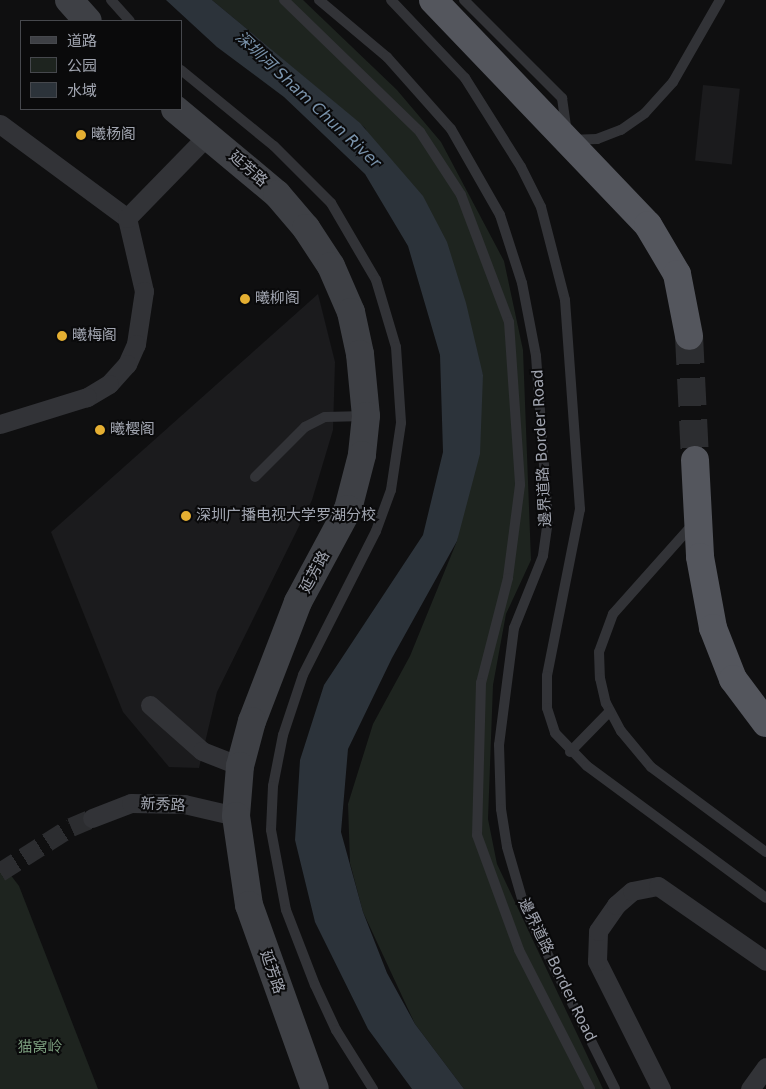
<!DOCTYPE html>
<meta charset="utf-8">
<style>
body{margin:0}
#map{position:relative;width:766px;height:1089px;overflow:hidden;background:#0f0f10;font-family:"DejaVu Sans","Noto Sans SC",sans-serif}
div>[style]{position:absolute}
.built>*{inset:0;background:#1b1b1d;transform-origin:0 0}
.green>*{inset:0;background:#1e241f}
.water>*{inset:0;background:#2c333a}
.minor-tunnel>*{height:19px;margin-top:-9.5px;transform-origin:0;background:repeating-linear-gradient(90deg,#2c2d30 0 19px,transparent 0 28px)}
.trunk-tunnel>*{height:28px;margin-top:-14px;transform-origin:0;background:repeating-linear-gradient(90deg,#2c2d30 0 28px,transparent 0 42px)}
.service>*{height:10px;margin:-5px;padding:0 5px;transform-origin:5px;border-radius:5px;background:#323337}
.minor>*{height:19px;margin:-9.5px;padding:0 9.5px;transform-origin:9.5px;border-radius:9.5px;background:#323337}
.secondary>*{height:28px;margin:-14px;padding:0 14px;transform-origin:14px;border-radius:14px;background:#3e4045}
.trunk>*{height:28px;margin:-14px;padding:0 14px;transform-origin:14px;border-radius:14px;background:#54565d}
.dots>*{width:14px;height:14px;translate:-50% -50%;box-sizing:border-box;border:2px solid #0a0a0b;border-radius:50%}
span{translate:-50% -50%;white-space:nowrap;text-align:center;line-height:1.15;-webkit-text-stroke:4px #0a0a0b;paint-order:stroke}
.poi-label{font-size:15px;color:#a1a5b0}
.left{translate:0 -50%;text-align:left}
.street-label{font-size:15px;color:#a1a5b0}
.park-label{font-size:15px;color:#799b7c}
.water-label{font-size:16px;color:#7992aa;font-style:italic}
.legend{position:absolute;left:20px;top:20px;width:162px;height:90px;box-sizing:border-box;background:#0a0a0b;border:1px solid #46484d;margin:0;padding:6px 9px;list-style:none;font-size:15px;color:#a1a5b0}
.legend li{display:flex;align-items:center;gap:10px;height:25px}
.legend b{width:25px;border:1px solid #46484d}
</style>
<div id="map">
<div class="built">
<i style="left:703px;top:85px;width:37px;height:76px;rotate:6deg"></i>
<i style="clip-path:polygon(318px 294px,335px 362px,333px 430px,312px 500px,217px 692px,199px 768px,169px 767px,123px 712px,51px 532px)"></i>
</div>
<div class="green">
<i style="clip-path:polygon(212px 0,303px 0,397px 90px,441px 142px,504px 261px,523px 350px,531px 560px,506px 614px,493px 685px,488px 819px,497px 864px,603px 1089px,464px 1089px,415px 1024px,363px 912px,350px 863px,348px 804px,373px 724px,410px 656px,457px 541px,483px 375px,365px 128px)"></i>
<i style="clip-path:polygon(0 861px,19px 886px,98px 1089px,0 1089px)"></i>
</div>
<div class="water">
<i style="clip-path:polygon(166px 0,212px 0,360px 123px,423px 196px,447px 242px,466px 303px,483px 375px,480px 454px,457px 541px,392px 658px,348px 749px,341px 832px,363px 912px,387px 973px,415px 1024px,464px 1089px,412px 1089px,368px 1029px,315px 922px,295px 840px,300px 760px,324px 685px,423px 535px,443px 452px,440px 355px,408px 246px,365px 174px,284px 97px,217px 47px)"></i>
</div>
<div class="minor-tunnel">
<i style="left:0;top:872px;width:84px;rotate:-32.4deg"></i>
<i style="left:71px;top:827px;width:23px;rotate:-23deg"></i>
</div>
<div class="trunk-tunnel">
<i style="left:689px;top:336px;width:124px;rotate:87.2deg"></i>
</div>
<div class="service">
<i style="left:111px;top:0;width:28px;rotate:48deg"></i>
<i style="left:284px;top:0;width:190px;rotate:44.1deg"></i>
<i style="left:420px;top:132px;width:75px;rotate:56.9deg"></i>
<i style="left:461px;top:195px;width:136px;rotate:69.3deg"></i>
<i style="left:509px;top:322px;width:163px;rotate:86.1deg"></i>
<i style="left:520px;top:485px;width:94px;rotate:97.4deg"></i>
<i style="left:508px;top:578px;width:108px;rotate:104.4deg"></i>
<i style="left:481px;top:683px;width:152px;rotate:91.5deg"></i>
<i style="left:477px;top:835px;width:122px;rotate:69.9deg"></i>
<i style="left:519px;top:950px;width:156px;rotate:62.9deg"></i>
<i style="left:319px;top:0;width:89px;rotate:40deg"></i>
<i style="left:387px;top:57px;width:96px;rotate:48.4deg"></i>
<i style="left:451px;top:129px;width:99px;rotate:60.3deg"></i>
<i style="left:500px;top:215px;width:71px;rotate:72.1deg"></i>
<i style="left:522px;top:283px;width:74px;rotate:79.1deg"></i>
<i style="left:536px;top:356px;width:164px;rotate:85.8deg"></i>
<i style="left:548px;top:520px;width:36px;rotate:98deg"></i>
<i style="left:543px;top:556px;width:78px;rotate:111.9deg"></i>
<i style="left:514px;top:628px;width:118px;rotate:97.3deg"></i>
<i style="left:499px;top:745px;width:64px;rotate:88.2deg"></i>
<i style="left:501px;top:809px;width:38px;rotate:81deg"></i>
<i style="left:507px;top:847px;width:65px;rotate:73.8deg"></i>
<i style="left:525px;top:909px;width:201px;rotate:63.4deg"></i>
<i style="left:391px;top:0;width:108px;rotate:46.5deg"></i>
<i style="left:465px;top:78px;width:105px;rotate:57.8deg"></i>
<i style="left:521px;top:167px;width:45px;rotate:63.4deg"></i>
<i style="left:541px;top:207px;width:96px;rotate:75.5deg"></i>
<i style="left:565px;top:300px;width:210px;rotate:85.9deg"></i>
<i style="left:580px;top:509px;width:170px;rotate:101.2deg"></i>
<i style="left:547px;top:676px;width:32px;rotate:90deg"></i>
<i style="left:547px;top:708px;width:26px;rotate:72deg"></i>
<i style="left:555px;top:733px;width:46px;rotate:45.9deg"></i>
<i style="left:587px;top:766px;width:222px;rotate:36.4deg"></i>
<i style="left:464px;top:0;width:139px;rotate:45deg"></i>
<i style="left:562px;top:98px;width:42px;rotate:81.9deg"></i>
<i style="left:568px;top:140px;width:29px;rotate:-2deg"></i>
<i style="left:597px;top:139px;width:26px;rotate:-21deg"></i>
<i style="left:621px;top:130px;width:29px;rotate:-35deg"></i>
<i style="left:645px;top:113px;width:42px;rotate:-47.9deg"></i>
<i style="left:673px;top:82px;width:95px;rotate:-60.2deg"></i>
<i style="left:181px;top:70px;width:120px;rotate:39.3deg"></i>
<i style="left:274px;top:146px;width:81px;rotate:45deg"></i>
<i style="left:331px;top:203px;width:89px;rotate:59.7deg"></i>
<i style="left:376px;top:280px;width:70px;rotate:73.4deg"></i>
<i style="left:396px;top:347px;width:76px;rotate:86.2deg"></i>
<i style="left:401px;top:423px;width:68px;rotate:98.5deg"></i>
<i style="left:391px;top:490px;width:44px;rotate:110.1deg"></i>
<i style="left:376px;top:531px;width:161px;rotate:116.9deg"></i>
<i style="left:303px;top:675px;width:63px;rotate:108.4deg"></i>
<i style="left:283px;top:735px;width:52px;rotate:101.1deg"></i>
<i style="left:273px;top:786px;width:44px;rotate:92.6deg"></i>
<i style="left:271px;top:830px;width:81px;rotate:79.4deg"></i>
<i style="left:286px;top:910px;width:80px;rotate:68.9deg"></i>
<i style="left:315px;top:985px;width:50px;rotate:65deg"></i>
<i style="left:336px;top:1030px;width:70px;rotate:57.9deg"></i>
<i style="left:255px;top:477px;width:71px;rotate:-45deg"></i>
<i style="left:305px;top:427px;width:22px;rotate:-27deg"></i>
<i style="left:325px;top:417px;width:40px;rotate:-1.4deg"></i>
<i style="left:694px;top:523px;width:122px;rotate:131.7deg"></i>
<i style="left:613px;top:614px;width:40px;rotate:110.2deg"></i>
<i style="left:599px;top:652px;width:26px;rotate:88deg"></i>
<i style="left:600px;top:678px;width:26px;rotate:77deg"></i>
<i style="left:606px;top:703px;width:32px;rotate:62deg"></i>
<i style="left:621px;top:731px;width:47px;rotate:50.2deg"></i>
<i style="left:651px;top:767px;width:143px;rotate:36.5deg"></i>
<i style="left:570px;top:752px;width:57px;rotate:-45.7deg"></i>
</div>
<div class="minor">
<i style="left:0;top:124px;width:158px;rotate:36.5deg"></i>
<i style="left:127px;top:218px;width:75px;rotate:76.9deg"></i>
<i style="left:144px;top:291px;width:54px;rotate:98.6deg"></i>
<i style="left:136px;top:344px;width:22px;rotate:114deg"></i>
<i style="left:127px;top:364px;width:27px;rotate:132deg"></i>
<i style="left:109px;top:384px;width:26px;rotate:149deg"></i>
<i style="left:87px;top:397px;width:91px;rotate:162.8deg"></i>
<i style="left:127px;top:218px;width:116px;rotate:-45.7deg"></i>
<i style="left:150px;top:705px;width:69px;rotate:41.5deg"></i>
<i style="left:202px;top:751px;width:41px;rotate:21.5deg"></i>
<i style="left:92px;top:818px;width:42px;rotate:-21deg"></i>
<i style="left:131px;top:803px;width:53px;rotate:1.1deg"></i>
<i style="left:184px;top:804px;width:53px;rotate:13deg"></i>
<i style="left:661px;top:1089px;width:143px;rotate:-116.6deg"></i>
<i style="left:597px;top:961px;width:30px;rotate:-88deg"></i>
<i style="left:598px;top:931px;width:32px;rotate:-55deg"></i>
<i style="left:616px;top:905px;width:21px;rotate:-41deg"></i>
<i style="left:632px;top:891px;width:26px;rotate:-11deg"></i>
<i style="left:658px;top:886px;width:131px;rotate:34.8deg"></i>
<i style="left:750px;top:1089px;width:27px;rotate:-54deg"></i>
</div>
<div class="secondary">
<i style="left:69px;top:0;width:28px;rotate:48deg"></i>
<i style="left:175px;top:109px;width:133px;rotate:39.8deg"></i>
<i style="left:277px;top:194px;width:45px;rotate:49.5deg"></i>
<i style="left:306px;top:228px;width:45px;rotate:56.7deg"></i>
<i style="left:331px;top:266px;width:50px;rotate:66.5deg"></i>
<i style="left:351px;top:312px;width:43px;rotate:77.9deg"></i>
<i style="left:360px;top:354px;width:62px;rotate:84.5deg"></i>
<i style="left:366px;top:416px;width:39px;rotate:96deg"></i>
<i style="left:362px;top:455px;width:56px;rotate:104.5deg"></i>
<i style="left:348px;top:509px;width:106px;rotate:118.3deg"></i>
<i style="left:298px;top:602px;width:128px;rotate:111.1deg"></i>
<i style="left:252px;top:721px;width:47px;rotate:104.9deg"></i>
<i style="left:240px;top:766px;width:50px;rotate:94.6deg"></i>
<i style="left:236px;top:816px;width:90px;rotate:81.7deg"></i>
<i style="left:249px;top:905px;width:195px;rotate:70.3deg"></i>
</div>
<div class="trunk">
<i style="left:433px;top:0;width:311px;rotate:46.3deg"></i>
<i style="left:648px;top:225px;width:57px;rotate:59.4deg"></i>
<i style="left:677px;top:274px;width:63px;rotate:79deg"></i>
<i style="left:695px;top:460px;width:97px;rotate:87deg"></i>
<i style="left:700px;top:557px;width:72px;rotate:79.6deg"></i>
<i style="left:713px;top:628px;width:55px;rotate:68.6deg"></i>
<i style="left:733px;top:679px;width:55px;rotate:53.1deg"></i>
</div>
<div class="dots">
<i style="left:81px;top:135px;background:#e5af32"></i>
<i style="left:245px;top:299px;background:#e5af32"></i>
<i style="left:62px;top:336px;background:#e5af32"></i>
<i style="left:100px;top:430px;background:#e5af32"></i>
<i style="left:186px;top:516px;background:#e5af32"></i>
</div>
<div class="poi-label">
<span class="left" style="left:91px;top:135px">曦杨阁</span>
<span class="left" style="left:255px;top:299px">曦柳阁</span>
<span class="left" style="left:72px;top:336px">曦梅阁</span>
<span class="left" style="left:110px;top:430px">曦樱阁</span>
<span class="left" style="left:196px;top:516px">深圳广播电视大学罗湖分校</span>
</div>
<div class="street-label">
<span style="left:248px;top:169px;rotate:41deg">延芳路</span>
<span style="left:542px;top:448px;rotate:-93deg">邊界道路 Border Road</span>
<span style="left:315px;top:572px;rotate:-62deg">延芳路</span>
<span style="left:163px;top:805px;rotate:3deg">新秀路</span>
<span style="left:557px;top:970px;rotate:64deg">邊界道路 Border Road</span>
<span style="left:272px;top:972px;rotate:71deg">延芳路</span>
</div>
<div class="park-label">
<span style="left:40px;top:1048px">猫窝岭</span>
</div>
<div class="water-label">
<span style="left:308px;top:100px;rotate:43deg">深圳河 Sham Chun River</span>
</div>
<ul class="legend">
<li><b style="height:6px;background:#3e4045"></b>道路</li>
<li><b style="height:14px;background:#1e241f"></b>公园</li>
<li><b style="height:14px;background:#2c333a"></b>水域</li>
</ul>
</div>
